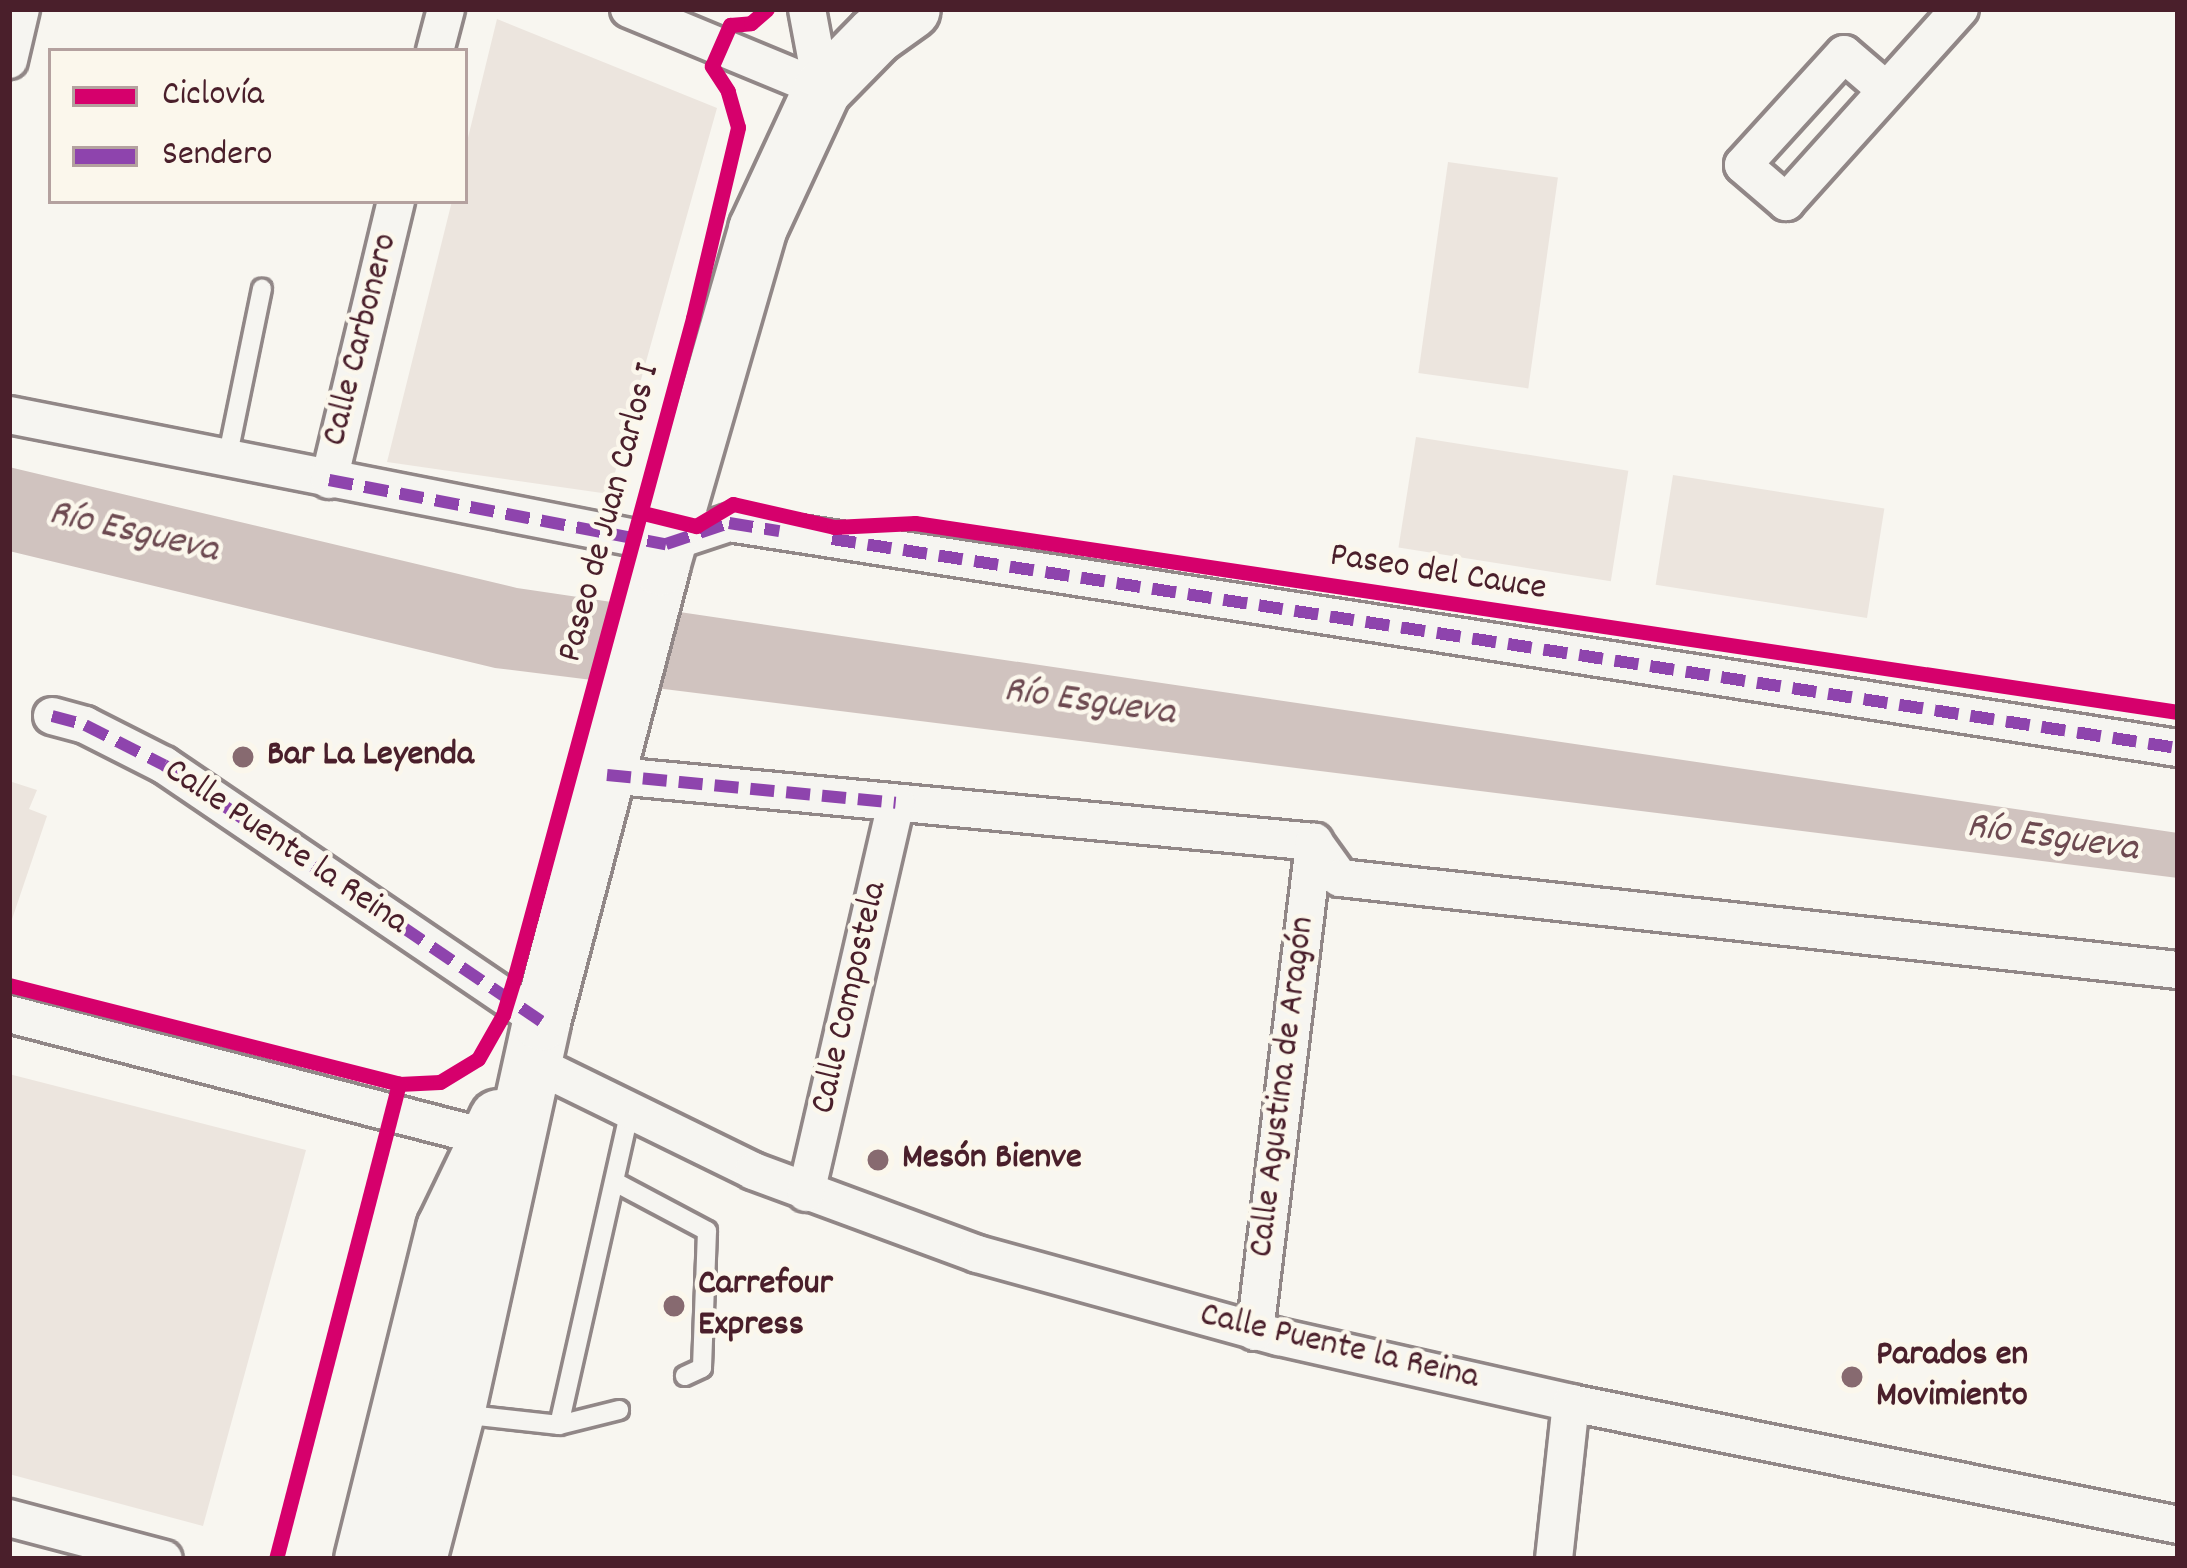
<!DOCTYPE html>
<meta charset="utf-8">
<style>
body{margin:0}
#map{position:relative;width:2187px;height:1568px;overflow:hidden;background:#f8f6f0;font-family:Dekko,sans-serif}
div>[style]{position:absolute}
.green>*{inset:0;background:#ece5de;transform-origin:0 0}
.water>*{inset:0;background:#d0c3bf}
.roads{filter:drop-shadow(3px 0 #918787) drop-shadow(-3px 0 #918787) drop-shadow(0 3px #918787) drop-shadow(0 -3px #918787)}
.lane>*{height:18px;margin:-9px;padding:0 9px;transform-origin:9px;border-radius:9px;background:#f6f5f1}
.street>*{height:36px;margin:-18px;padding:0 18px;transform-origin:18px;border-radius:18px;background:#f6f5f1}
.primary>*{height:57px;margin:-28.5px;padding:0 28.5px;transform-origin:28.5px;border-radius:28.5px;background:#f6f5f1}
.quiet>*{height:12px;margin-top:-6px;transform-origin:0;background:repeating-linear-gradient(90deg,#8e44ad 0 24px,transparent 0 36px)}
.cycleway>*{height:15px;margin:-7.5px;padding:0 7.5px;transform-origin:7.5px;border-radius:7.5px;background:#d6006c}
.dots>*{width:33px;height:33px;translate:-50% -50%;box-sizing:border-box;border:6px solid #fbf7ec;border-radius:50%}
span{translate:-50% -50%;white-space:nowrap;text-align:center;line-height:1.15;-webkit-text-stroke:9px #fbf7ec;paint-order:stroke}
.street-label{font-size:36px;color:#4a1f2b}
.poi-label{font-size:36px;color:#4a1f2b;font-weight:700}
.left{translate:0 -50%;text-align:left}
.water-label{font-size:39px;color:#6d4a51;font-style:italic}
.frame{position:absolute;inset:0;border:12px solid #4a1f2b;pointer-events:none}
.legend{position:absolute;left:48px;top:48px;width:420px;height:156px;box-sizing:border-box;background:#fbf7ec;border:3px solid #b4a19f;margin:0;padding:15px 21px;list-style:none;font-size:36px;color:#4a1f2b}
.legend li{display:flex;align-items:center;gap:24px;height:60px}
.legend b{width:60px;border:3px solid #b4a19f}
</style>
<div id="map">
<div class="green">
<i style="clip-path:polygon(497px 19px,717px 108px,609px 494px,387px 462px,452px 201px,465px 201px,465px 150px)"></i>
<i style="left:1448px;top:162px;width:111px;height:213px;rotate:8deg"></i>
<i style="left:1416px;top:437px;width:215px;height:112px;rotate:9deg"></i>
<i style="left:1673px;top:475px;width:214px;height:111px;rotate:9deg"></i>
<i style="clip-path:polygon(9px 781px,37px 790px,29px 809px,47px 816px,9px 928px)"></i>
<i style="clip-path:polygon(9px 1074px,306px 1150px,203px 1526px,9px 1474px)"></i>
</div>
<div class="water">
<i style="clip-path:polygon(9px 467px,517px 588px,2178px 833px,2178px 878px,495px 668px,9px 551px)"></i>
</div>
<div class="roads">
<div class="lane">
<i style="left:227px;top:459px;width:174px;rotate:-78.4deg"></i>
<i style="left:615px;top:1182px;width:104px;rotate:28deg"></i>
<i style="left:707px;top:1231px;width:137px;rotate:92.1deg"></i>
<i style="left:702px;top:1368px;width:19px;rotate:155deg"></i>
<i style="left:460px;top:1414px;width:100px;rotate:6.3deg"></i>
<i style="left:559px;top:1425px;width:322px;rotate:-77.3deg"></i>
<i style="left:559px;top:1425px;width:62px;rotate:-14deg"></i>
</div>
<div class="street">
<i style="left:629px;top:9px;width:209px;rotate:22.5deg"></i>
<i style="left:807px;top:9px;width:81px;rotate:79.4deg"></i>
<i style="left:435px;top:51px;width:43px;rotate:-75.3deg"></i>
<i style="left:9px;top:60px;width:52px;rotate:-76.8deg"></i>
<i style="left:1886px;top:90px;width:55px;rotate:-139.4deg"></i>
<i style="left:1844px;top:54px;width:150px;rotate:132.3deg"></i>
<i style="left:1743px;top:165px;width:57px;rotate:40.7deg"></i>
<i style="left:1786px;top:202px;width:260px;rotate:-48deg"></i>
<i style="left:9px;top:415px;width:670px;rotate:11.11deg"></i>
<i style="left:666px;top:544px;width:66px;rotate:-18.4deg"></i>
<i style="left:729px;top:523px;width:1466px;rotate:8.83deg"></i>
<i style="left:329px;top:480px;width:287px;rotate:-76.5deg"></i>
<i style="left:52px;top:716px;width:34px;rotate:15deg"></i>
<i style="left:85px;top:725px;width:89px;rotate:26.9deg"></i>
<i style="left:164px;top:765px;width:456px;rotate:34.2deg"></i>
<i style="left:607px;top:775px;width:710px;rotate:5.41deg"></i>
<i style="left:1314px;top:842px;width:44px;rotate:54.2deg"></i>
<i style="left:1340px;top:878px;width:843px;rotate:6.27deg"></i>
<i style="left:9px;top:1014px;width:493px;rotate:14.5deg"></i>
<i style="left:533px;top:1063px;width:245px;rotate:26.1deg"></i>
<i style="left:753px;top:1171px;width:239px;rotate:20.3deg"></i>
<i style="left:977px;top:1254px;width:313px;rotate:15.4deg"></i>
<i style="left:1279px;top:1337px;width:299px;rotate:12.7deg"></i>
<i style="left:1571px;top:1403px;width:619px;rotate:11.36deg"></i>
<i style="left:806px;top:1193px;width:400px;rotate:-77deg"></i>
<i style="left:1255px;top:1332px;width:494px;rotate:-83.1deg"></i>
<i style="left:9px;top:1518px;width:160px;rotate:14.8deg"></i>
<i style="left:1554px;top:1559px;width:157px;rotate:-83.8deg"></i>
</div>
<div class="primary">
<i style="left:363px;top:1559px;width:341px;rotate:-76.1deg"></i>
<i style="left:445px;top:1228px;width:122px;rotate:-64.3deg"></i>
<i style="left:417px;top:1559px;width:151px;rotate:-75.4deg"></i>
<i style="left:455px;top:1413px;width:401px;rotate:-77.6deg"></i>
<i style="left:541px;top:1021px;width:470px;rotate:-75.3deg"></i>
<i style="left:660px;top:566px;width:351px;rotate:-73.9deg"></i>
<i style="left:757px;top:229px;width:154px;rotate:-65.1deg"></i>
<i style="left:822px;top:89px;width:76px;rotate:-45.5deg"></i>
<i style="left:875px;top:35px;width:44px;rotate:-35.8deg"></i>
</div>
</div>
<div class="quiet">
<i style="left:329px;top:480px;width:343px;rotate:10.8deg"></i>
<i style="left:666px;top:544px;width:66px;rotate:-18.4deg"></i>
<i style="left:729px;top:523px;width:51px;rotate:9.1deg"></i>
<i style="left:832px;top:539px;width:1362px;rotate:8.83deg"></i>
<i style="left:52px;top:716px;width:34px;rotate:15deg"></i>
<i style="left:85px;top:725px;width:89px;rotate:26.9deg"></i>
<i style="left:164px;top:765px;width:456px;rotate:34.2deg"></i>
<i style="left:607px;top:775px;width:290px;rotate:5.5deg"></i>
</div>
<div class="cycleway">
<i style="left:643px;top:513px;width:55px;rotate:13.8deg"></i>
<i style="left:696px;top:526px;width:43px;rotate:-30.7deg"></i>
<i style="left:733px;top:504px;width:104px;rotate:12.8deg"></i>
<i style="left:834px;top:527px;width:81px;rotate:-2.8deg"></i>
<i style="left:915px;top:523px;width:1277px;rotate:8.51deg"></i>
<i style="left:9px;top:985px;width:402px;rotate:14.2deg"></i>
<i style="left:399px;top:1084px;width:41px;rotate:-2.8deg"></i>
<i style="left:440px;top:1082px;width:44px;rotate:-31.2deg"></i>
<i style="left:478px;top:1059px;width:51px;rotate:-60.4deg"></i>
<i style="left:503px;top:1015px;width:41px;rotate:-72.9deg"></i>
<i style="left:515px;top:976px;width:682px;rotate:-74.86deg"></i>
<i style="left:693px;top:318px;width:196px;rotate:-76.7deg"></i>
<i style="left:738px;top:127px;width:37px;rotate:-106deg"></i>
<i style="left:728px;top:91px;width:30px;rotate:-123deg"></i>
<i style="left:712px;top:66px;width:45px;rotate:-66.3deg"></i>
<i style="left:730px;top:25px;width:21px;rotate:-5deg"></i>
<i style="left:751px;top:23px;width:21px;rotate:-41deg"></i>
<i style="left:276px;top:1559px;width:491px;rotate:-75.5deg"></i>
</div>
<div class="dots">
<i style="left:243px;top:757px;background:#876a70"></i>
<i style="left:878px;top:1160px;background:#876a70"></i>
<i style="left:674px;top:1306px;background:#876a70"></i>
<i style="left:1852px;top:1377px;background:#876a70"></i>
</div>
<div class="street-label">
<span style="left:362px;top:340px;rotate:-76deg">Calle Carbonero</span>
<span style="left:611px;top:513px;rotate:-75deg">Paseo de Juan Carlos I</span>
<span style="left:1438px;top:574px;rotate:9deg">Paseo del Cauce</span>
<span style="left:285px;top:848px;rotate:34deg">Calle Puente la Reina</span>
<span style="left:851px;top:998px;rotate:-77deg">Calle Compostela</span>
<span style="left:1284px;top:1087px;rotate:-83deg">Calle Agustina de Aragón</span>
<span style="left:1339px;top:1348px;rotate:13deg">Calle Puente la Reina</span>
</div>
<div class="poi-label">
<span class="left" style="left:267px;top:757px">Bar La Leyenda</span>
<span class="left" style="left:902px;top:1160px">Mesón Bienve</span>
<span class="left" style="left:698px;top:1306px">Carrefour<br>Express</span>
<span class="left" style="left:1876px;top:1377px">Parados en<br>Movimiento</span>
</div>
<div class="water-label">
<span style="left:133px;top:534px;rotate:13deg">Río Esgueva</span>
<span style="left:1089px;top:704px;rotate:8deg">Río Esgueva</span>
<span style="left:2052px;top:840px;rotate:8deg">Río Esgueva</span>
</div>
<div class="frame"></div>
<ul class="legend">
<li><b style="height:15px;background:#d6006c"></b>Ciclovía</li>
<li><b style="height:15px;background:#8e44ad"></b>Sendero</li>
</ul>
</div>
